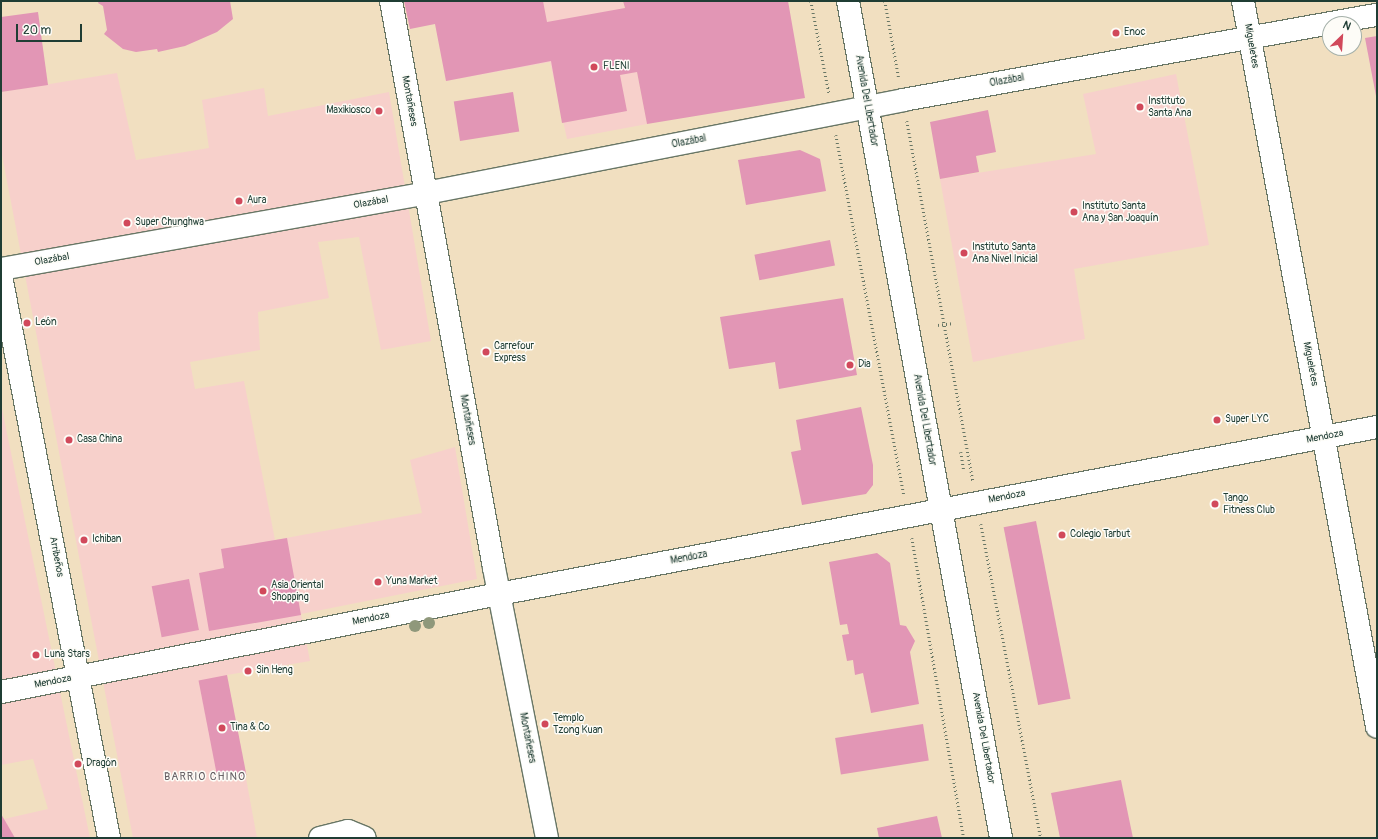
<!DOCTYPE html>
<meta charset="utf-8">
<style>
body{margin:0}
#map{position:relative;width:1378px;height:839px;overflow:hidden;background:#f1dfc0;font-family:Pangolin,sans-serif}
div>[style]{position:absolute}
.built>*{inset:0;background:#f7d0cb}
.building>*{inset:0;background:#e296b5;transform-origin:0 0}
.path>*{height:2.5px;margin-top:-1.25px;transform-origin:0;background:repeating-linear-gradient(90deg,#687665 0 1px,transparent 0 4px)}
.roads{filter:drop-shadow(1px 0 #687665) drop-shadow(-1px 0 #687665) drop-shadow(0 1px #687665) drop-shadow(0 -1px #687665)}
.minor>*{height:22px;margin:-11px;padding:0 11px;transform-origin:11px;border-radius:11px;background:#fff}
.major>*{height:22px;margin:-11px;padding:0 11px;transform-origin:11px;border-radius:11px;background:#fff}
.trees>*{width:12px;height:12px;margin:-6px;border-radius:50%;background:#8f987b}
.dots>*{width:11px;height:11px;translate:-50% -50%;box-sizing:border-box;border:2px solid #fdfcf7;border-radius:50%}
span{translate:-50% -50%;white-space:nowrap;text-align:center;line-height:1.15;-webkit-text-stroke:3px #fdfcf7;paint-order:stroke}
.poi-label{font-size:10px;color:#1f3d34}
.left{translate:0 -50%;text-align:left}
.right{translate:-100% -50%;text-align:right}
.street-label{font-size:10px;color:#1f3d34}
.neighbourhood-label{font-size:11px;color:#635c61;letter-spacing:1px}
.frame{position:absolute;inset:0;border:2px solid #1f3d34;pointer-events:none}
.north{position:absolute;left:1322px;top:16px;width:40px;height:40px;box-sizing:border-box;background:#fdfcf7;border:1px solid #a4b0a9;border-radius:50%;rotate:25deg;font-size:11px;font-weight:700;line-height:16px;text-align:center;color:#1f3d34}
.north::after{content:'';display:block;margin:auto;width:14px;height:18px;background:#d1495b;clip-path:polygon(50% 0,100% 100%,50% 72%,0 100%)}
.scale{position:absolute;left:16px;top:24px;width:66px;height:18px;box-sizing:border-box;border:2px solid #1f3d34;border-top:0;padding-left:5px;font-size:12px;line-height:14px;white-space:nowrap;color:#1f3d34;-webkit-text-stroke:3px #fdfcf7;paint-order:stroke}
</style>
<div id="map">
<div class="built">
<i style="clip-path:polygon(431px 1px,623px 1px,647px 124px,567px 139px,550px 62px,446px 81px)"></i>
<i style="clip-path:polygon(117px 73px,136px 160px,209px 148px,202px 100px,264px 88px,268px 116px,389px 92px,431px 341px,381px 350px,359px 237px,318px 242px,329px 298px,258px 312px,260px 350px,190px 362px,195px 389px,244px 381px,275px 540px,422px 513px,410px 460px,455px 447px,477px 579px,301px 614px,310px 661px,227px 675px,257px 838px,133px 838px,1px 150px,1px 92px)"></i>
<i style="clip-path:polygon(1176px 74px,1209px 245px,1074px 269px,1085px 339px,973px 362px,940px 179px,1096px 154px,1083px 94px)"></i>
<i style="clip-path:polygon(1px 404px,90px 838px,1px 838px,1px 814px,4px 819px,48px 809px,33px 759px,1px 765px)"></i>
</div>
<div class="building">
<i style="clip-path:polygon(99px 1px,230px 1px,233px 19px,217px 32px,185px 46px,158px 52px,157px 49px,136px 52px,123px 49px,104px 34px,107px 30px,103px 6px,98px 3px)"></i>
<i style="clip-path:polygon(404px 1px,543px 1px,547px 22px,625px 8px,623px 1px,788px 1px,805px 98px,647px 124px,637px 72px,620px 75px,627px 111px,562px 123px,551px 61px,446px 81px,435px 24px,410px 29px)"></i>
<i style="clip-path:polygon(38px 12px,48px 85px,1px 92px,1px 17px)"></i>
<i style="clip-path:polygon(1377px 36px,1377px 96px,1376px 96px,1365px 38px)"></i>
<i style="left:513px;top:92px;width:40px;height:60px;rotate:81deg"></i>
<i style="clip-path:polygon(988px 110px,996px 152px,976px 156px,979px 172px,940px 179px,930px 122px)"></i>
<i style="clip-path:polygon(800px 150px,820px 159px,826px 191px,746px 205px,738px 160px)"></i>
<i style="left:830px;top:240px;width:26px;height:77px;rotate:79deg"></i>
<i style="clip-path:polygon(843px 298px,857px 375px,779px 389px,775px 362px,729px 369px,720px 317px)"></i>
<i style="clip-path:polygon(861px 407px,873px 465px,873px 485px,866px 494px,802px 505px,791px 452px,801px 450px,796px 420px)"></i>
<i style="left:1036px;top:521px;width:181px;height:33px;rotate:79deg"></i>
<i style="clip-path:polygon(287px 538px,301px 615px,209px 631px,199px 573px,224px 568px,221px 549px)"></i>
<i style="clip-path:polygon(877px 553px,890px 563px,900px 625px,906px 626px,915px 641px,910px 652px,919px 704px,871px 713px,863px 673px,855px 675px,853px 660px,847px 661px,842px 635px,849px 634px,847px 624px,840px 625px,829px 562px)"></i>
<i style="left:189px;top:579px;width:52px;height:38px;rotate:79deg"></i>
<i style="left:227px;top:675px;width:102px;height:29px;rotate:79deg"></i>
<i style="left:923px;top:724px;width:37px;height:89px;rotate:81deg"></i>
<i style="clip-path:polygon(1121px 780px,1133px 838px,1060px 838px,1051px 793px)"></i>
<i style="clip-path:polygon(1px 814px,4px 819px,15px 838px,1px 838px)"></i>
<i style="clip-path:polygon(937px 816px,942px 838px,879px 838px,877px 828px)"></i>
</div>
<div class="path">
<i style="left:811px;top:1px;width:94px;rotate:78.9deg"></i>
<i style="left:885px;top:1px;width:79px;rotate:79.8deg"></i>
<i style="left:907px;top:121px;width:367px;rotate:79.6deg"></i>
<i style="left:836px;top:135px;width:367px;rotate:79.3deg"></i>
<i style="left:938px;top:325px;width:16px;rotate:-7deg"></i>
<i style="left:961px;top:452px;width:18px;rotate:81deg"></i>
<i style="left:981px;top:524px;width:320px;rotate:79.2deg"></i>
<i style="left:912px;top:538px;width:304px;rotate:80.2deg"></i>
</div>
<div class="roads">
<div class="minor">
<i style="left:391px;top:1px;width:576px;rotate:79.7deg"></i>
<i style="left:494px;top:568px;width:275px;rotate:78.9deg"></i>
<i style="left:1243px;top:1px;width:738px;rotate:79.54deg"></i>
<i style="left:1px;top:269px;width:432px;rotate:-10.1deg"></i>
<i style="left:426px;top:193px;width:486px;rotate:-11deg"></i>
<i style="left:903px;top:100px;width:482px;rotate:-10.2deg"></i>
<i style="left:1px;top:276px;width:572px;rotate:79.12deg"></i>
<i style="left:1px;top:692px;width:508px;rotate:-11.13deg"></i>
<i style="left:499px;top:594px;width:894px;rotate:-10.77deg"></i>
<i style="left:320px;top:838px;width:29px;rotate:-14deg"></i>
<i style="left:348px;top:831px;width:18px;rotate:22deg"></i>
</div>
<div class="major">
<i style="left:848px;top:1px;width:851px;rotate:79.64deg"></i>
</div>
</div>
<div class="trees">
<i style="left:429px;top:623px"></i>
<i style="left:415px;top:626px"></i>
</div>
<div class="dots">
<i style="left:1116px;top:33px;background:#d1495b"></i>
<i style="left:594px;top:67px;background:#d1495b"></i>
<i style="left:1140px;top:107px;background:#d1495b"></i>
<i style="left:379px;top:111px;background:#d1495b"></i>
<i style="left:239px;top:201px;background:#d1495b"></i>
<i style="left:1074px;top:212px;background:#d1495b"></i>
<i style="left:127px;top:223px;background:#d1495b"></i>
<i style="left:964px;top:253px;background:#d1495b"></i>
<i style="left:27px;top:323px;background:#d1495b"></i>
<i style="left:486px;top:352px;background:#d1495b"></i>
<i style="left:850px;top:365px;background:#d1495b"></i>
<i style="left:1217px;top:420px;background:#d1495b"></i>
<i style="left:69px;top:440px;background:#d1495b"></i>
<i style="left:1215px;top:504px;background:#d1495b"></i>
<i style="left:1062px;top:535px;background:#d1495b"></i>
<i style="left:84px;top:540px;background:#d1495b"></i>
<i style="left:378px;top:582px;background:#d1495b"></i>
<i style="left:263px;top:591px;background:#d1495b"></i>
<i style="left:36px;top:655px;background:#d1495b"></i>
<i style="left:248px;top:671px;background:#d1495b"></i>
<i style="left:545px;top:724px;background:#d1495b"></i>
<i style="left:222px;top:728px;background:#d1495b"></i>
<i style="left:78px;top:764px;background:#d1495b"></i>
</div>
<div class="poi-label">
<span class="left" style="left:1124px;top:33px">Enoc</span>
<span class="left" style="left:603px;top:67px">FLENI</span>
<span class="left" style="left:1148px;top:107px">Instituto<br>Santa Ana</span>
<span class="right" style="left:371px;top:111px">Maxikiosco</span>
<span class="left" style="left:247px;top:201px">Aura</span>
<span class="left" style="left:1082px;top:212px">Instituto Santa<br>Ana y San Joaquín</span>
<span class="left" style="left:135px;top:223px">Super Chunghwa</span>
<span class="left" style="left:972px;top:253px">Instituto Santa<br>Ana Nivel Inicial</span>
<span class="left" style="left:35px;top:323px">León</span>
<span class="left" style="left:494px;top:352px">Carrefour<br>Express</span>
<span class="left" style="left:858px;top:365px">Dia</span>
<span class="left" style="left:1225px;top:420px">Super LYC</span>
<span class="left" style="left:77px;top:440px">Casa China</span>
<span class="left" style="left:1223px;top:504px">Tango<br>Fitness Club</span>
<span class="left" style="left:1070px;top:535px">Colegio Tarbut</span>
<span class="left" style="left:92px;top:540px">Ichiban</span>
<span class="left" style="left:386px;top:582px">Yuna Market</span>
<span class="left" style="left:271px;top:591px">Asia Oriental<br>Shopping</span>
<span class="left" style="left:44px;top:655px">Luna Stars</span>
<span class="left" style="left:256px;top:671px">Sin Heng</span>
<span class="left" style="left:553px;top:724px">Templo<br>Tzong Kuan</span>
<span class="left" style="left:230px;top:728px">Tina &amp; Co</span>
<span class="left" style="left:86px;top:764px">Dragón</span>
</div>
<div class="street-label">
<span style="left:1251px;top:46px;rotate:80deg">Migueletes</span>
<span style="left:1007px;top:81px;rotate:-10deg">Olazábal</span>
<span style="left:409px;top:101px;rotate:80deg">Montañeses</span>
<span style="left:866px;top:101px;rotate:80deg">Avenida Del Libertador</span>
<span style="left:689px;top:142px;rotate:-11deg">Olazábal</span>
<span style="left:371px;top:203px;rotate:-10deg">Olazábal</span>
<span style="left:52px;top:260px;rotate:-10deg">Olazábal</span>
<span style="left:1310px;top:364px;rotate:79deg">Migueletes</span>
<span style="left:467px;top:420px;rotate:80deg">Montañeses</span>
<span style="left:924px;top:420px;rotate:80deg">Avenida Del Libertador</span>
<span style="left:1325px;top:437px;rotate:-11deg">Mendoza</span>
<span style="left:1007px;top:497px;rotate:-11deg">Mendoza</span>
<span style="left:56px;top:557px;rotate:79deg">Arribeños</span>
<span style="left:689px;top:558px;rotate:-11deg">Mendoza</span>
<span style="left:371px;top:619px;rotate:-11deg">Mendoza</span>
<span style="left:53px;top:682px;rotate:-11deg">Mendoza</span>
<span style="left:527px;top:738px;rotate:79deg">Montañeses</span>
<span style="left:983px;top:738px;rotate:80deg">Avenida Del Libertador</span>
</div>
<div class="neighbourhood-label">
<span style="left:205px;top:777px">BARRIO CHINO</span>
</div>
<div class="frame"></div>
<div class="north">N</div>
<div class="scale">20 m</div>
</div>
